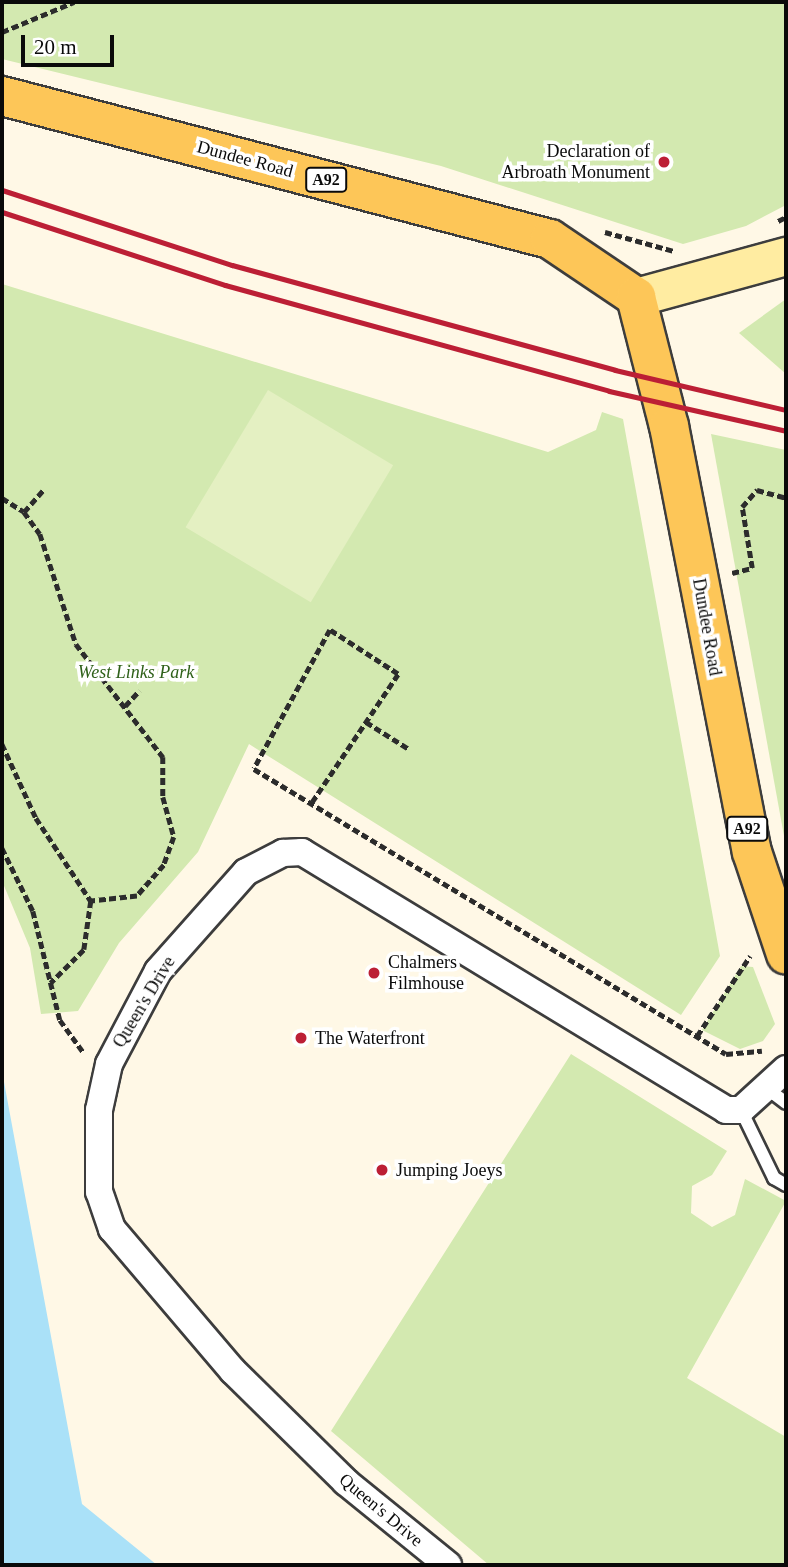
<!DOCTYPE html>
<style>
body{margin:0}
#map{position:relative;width:788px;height:1567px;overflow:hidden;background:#fff8e6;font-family:Georgia,serif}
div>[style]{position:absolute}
.green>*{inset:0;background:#d3e9b0}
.pitch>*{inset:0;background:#e4f0c2;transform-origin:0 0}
.water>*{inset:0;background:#aae1f8}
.path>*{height:4.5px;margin-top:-2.25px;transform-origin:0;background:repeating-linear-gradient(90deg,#2c2c2c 0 7px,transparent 0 10.5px)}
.roads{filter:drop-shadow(2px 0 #3d3d3d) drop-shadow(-2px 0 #3d3d3d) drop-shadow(0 2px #3d3d3d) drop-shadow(0 -2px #3d3d3d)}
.service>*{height:12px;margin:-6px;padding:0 6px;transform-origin:6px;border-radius:6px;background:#fff}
.minor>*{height:26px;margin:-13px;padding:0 13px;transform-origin:13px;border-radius:13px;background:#fff}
.secondary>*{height:37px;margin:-18.5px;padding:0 18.5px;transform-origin:18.5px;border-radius:18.5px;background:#ffeca1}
.primary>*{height:38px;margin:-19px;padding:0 19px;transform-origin:19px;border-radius:19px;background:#fdc658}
.rail>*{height:5px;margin:-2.5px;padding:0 2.5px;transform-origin:2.5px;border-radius:2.5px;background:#bc1f35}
.dots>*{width:19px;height:19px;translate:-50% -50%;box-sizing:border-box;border:4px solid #fff;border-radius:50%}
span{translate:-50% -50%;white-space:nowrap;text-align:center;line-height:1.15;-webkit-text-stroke:7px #fff;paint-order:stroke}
.shield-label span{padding:2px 5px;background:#fff;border:2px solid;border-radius:5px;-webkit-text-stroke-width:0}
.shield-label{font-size:16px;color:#0a0a0a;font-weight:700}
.poi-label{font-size:18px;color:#0a0a0a}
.right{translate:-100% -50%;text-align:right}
.left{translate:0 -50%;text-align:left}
.street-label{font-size:18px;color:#0a0a0a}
.park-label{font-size:18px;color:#2f611a;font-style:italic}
.frame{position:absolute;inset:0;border:4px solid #0a0a0a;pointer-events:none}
.scale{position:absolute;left:21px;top:35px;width:93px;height:32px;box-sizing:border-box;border:4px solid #0a0a0a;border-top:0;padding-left:9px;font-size:21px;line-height:24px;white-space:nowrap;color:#0a0a0a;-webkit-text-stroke:5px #fff;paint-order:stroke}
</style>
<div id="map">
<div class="green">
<i style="clip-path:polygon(2px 2px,786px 2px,786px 205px,746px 226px,683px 244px,441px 166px,2px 59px)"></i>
<i style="clip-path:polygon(2px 284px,548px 452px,596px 430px,602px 412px,623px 419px,720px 956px,681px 1015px,249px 744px,198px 852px,119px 943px,78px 1011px,41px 1014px,30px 948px,2px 881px)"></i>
<i style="clip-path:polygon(786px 299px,786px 374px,739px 333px)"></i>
<i style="clip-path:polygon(711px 434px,786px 450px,786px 847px)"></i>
<i style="clip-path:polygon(741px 966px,753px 967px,775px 1024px,763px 1041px,740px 1049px,702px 1030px)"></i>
<i style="clip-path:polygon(571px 1054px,727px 1151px,712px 1175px,692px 1186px,691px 1213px,712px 1227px,735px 1215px,745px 1179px,786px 1201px,687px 1378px,786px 1437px,786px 1565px,489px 1565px,331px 1431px)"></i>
</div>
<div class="pitch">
<i style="left:268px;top:390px;width:146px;height:160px;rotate:31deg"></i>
</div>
<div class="water">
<i style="clip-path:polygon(2px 1071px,82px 1504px,157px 1565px,2px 1565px)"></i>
</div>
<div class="path">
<i style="left:2px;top:32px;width:78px;rotate:-22.6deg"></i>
<i style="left:778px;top:221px;width:9px;rotate:-27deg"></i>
<i style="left:605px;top:232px;width:72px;rotate:15.4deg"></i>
<i style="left:2px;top:498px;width:26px;rotate:32deg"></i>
<i style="left:24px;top:512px;width:27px;rotate:54deg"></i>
<i style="left:40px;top:534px;width:116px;rotate:71.9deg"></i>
<i style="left:76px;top:644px;width:143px;rotate:52.4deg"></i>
<i style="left:163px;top:757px;width:40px;rotate:90deg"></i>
<i style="left:163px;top:797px;width:41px;rotate:74.6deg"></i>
<i style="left:174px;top:837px;width:30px;rotate:110deg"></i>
<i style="left:164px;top:865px;width:41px;rotate:131.1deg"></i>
<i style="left:137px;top:896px;width:46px;rotate:173.8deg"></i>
<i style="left:24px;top:512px;width:30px;rotate:-49deg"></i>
<i style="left:732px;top:573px;width:21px;rotate:-14deg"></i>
<i style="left:752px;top:568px;width:62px;rotate:-99.3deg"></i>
<i style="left:742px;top:507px;width:23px;rotate:-49deg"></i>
<i style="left:757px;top:490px;width:30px;rotate:15deg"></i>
<i style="left:125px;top:706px;width:21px;rotate:-47deg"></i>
<i style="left:366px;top:722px;width:51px;rotate:32.1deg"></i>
<i style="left:2px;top:744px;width:81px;rotate:65.3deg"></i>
<i style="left:36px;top:818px;width:100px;rotate:56.5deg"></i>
<i style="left:91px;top:901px;width:49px;rotate:98.1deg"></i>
<i style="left:84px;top:950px;width:47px;rotate:135deg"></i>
<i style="left:312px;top:802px;width:154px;rotate:-56.1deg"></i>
<i style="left:398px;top:674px;width:81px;rotate:-147.1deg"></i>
<i style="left:330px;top:630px;width:158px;rotate:118.7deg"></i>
<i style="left:254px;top:769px;width:551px;rotate:31.12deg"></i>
<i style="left:726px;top:1054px;width:36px;rotate:-5deg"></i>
<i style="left:2px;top:848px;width:70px;rotate:63.8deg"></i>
<i style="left:33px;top:911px;width:112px;rotate:76.1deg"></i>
<i style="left:60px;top:1020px;width:39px;rotate:54deg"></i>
<i style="left:697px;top:1036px;width:96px;rotate:-56.5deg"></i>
</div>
<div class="roads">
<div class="service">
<i style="left:769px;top:1090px;width:21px;rotate:37deg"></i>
<i style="left:741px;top:1110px;width:76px;rotate:64.1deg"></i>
<i style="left:774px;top:1178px;width:14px;rotate:30deg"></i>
</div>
<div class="minor">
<i style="left:448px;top:1565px;width:132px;rotate:-140.9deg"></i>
<i style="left:346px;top:1482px;width:158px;rotate:-135.5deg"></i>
<i style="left:233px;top:1371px;width:187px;rotate:-130.4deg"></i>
<i style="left:112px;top:1229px;width:39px;rotate:-109deg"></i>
<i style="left:99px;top:1192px;width:82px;rotate:-90deg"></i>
<i style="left:99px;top:1110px;width:47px;rotate:-77.7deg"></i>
<i style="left:109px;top:1064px;width:105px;rotate:-62.2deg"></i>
<i style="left:158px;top:971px;width:132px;rotate:-48.4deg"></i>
<i style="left:246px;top:872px;width:42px;rotate:-27.2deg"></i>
<i style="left:283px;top:853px;width:19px;rotate:-3deg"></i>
<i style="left:302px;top:852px;width:496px;rotate:31.3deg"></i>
<i style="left:726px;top:1110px;width:15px"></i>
<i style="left:741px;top:1110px;width:61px;rotate:-42.3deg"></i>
</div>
<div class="secondary">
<i style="left:636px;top:297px;width:156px;rotate:-15.3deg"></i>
</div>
<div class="primary">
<i style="left:2px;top:96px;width:566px;rotate:14.63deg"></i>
<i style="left:550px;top:239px;width:104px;rotate:34deg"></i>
<i style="left:636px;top:297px;width:133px;rotate:75.7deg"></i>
<i style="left:669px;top:426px;width:434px;rotate:79deg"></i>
<i style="left:752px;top:852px;width:108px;rotate:71.6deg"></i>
</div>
</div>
<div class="rail">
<i style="left:2px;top:190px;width:242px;rotate:18.1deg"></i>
<i style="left:232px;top:265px;width:397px;rotate:15.3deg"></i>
<i style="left:615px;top:370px;width:176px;rotate:13.2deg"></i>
<i style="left:2px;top:212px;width:235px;rotate:18.1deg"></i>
<i style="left:225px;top:285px;width:398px;rotate:15.4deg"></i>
<i style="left:609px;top:391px;width:181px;rotate:12.7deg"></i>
</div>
<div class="dots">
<i style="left:664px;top:162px;background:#bc1f35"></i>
<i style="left:374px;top:973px;background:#bc1f35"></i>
<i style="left:301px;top:1038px;background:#bc1f35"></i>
<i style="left:382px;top:1170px;background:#bc1f35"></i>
</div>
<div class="shield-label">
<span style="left:326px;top:180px">A92</span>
<span style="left:747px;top:829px">A92</span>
</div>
<div class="poi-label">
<span class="right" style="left:650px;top:162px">Declaration of<br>Arbroath Monument</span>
<span class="left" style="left:388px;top:973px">Chalmers<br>Filmhouse</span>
<span class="left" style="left:315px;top:1038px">The Waterfront</span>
<span class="left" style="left:396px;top:1170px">Jumping Joeys</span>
</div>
<div class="street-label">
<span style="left:245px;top:159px;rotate:15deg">Dundee Road</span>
<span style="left:707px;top:627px;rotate:80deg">Dundee Road</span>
<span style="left:144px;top:1002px;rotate:-59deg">Queen's Drive</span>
<span style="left:381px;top:1510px;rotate:40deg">Queen's Drive</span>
</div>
<div class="park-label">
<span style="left:136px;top:672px">West Links Park</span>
</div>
<div class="frame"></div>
<div class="scale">20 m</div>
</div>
